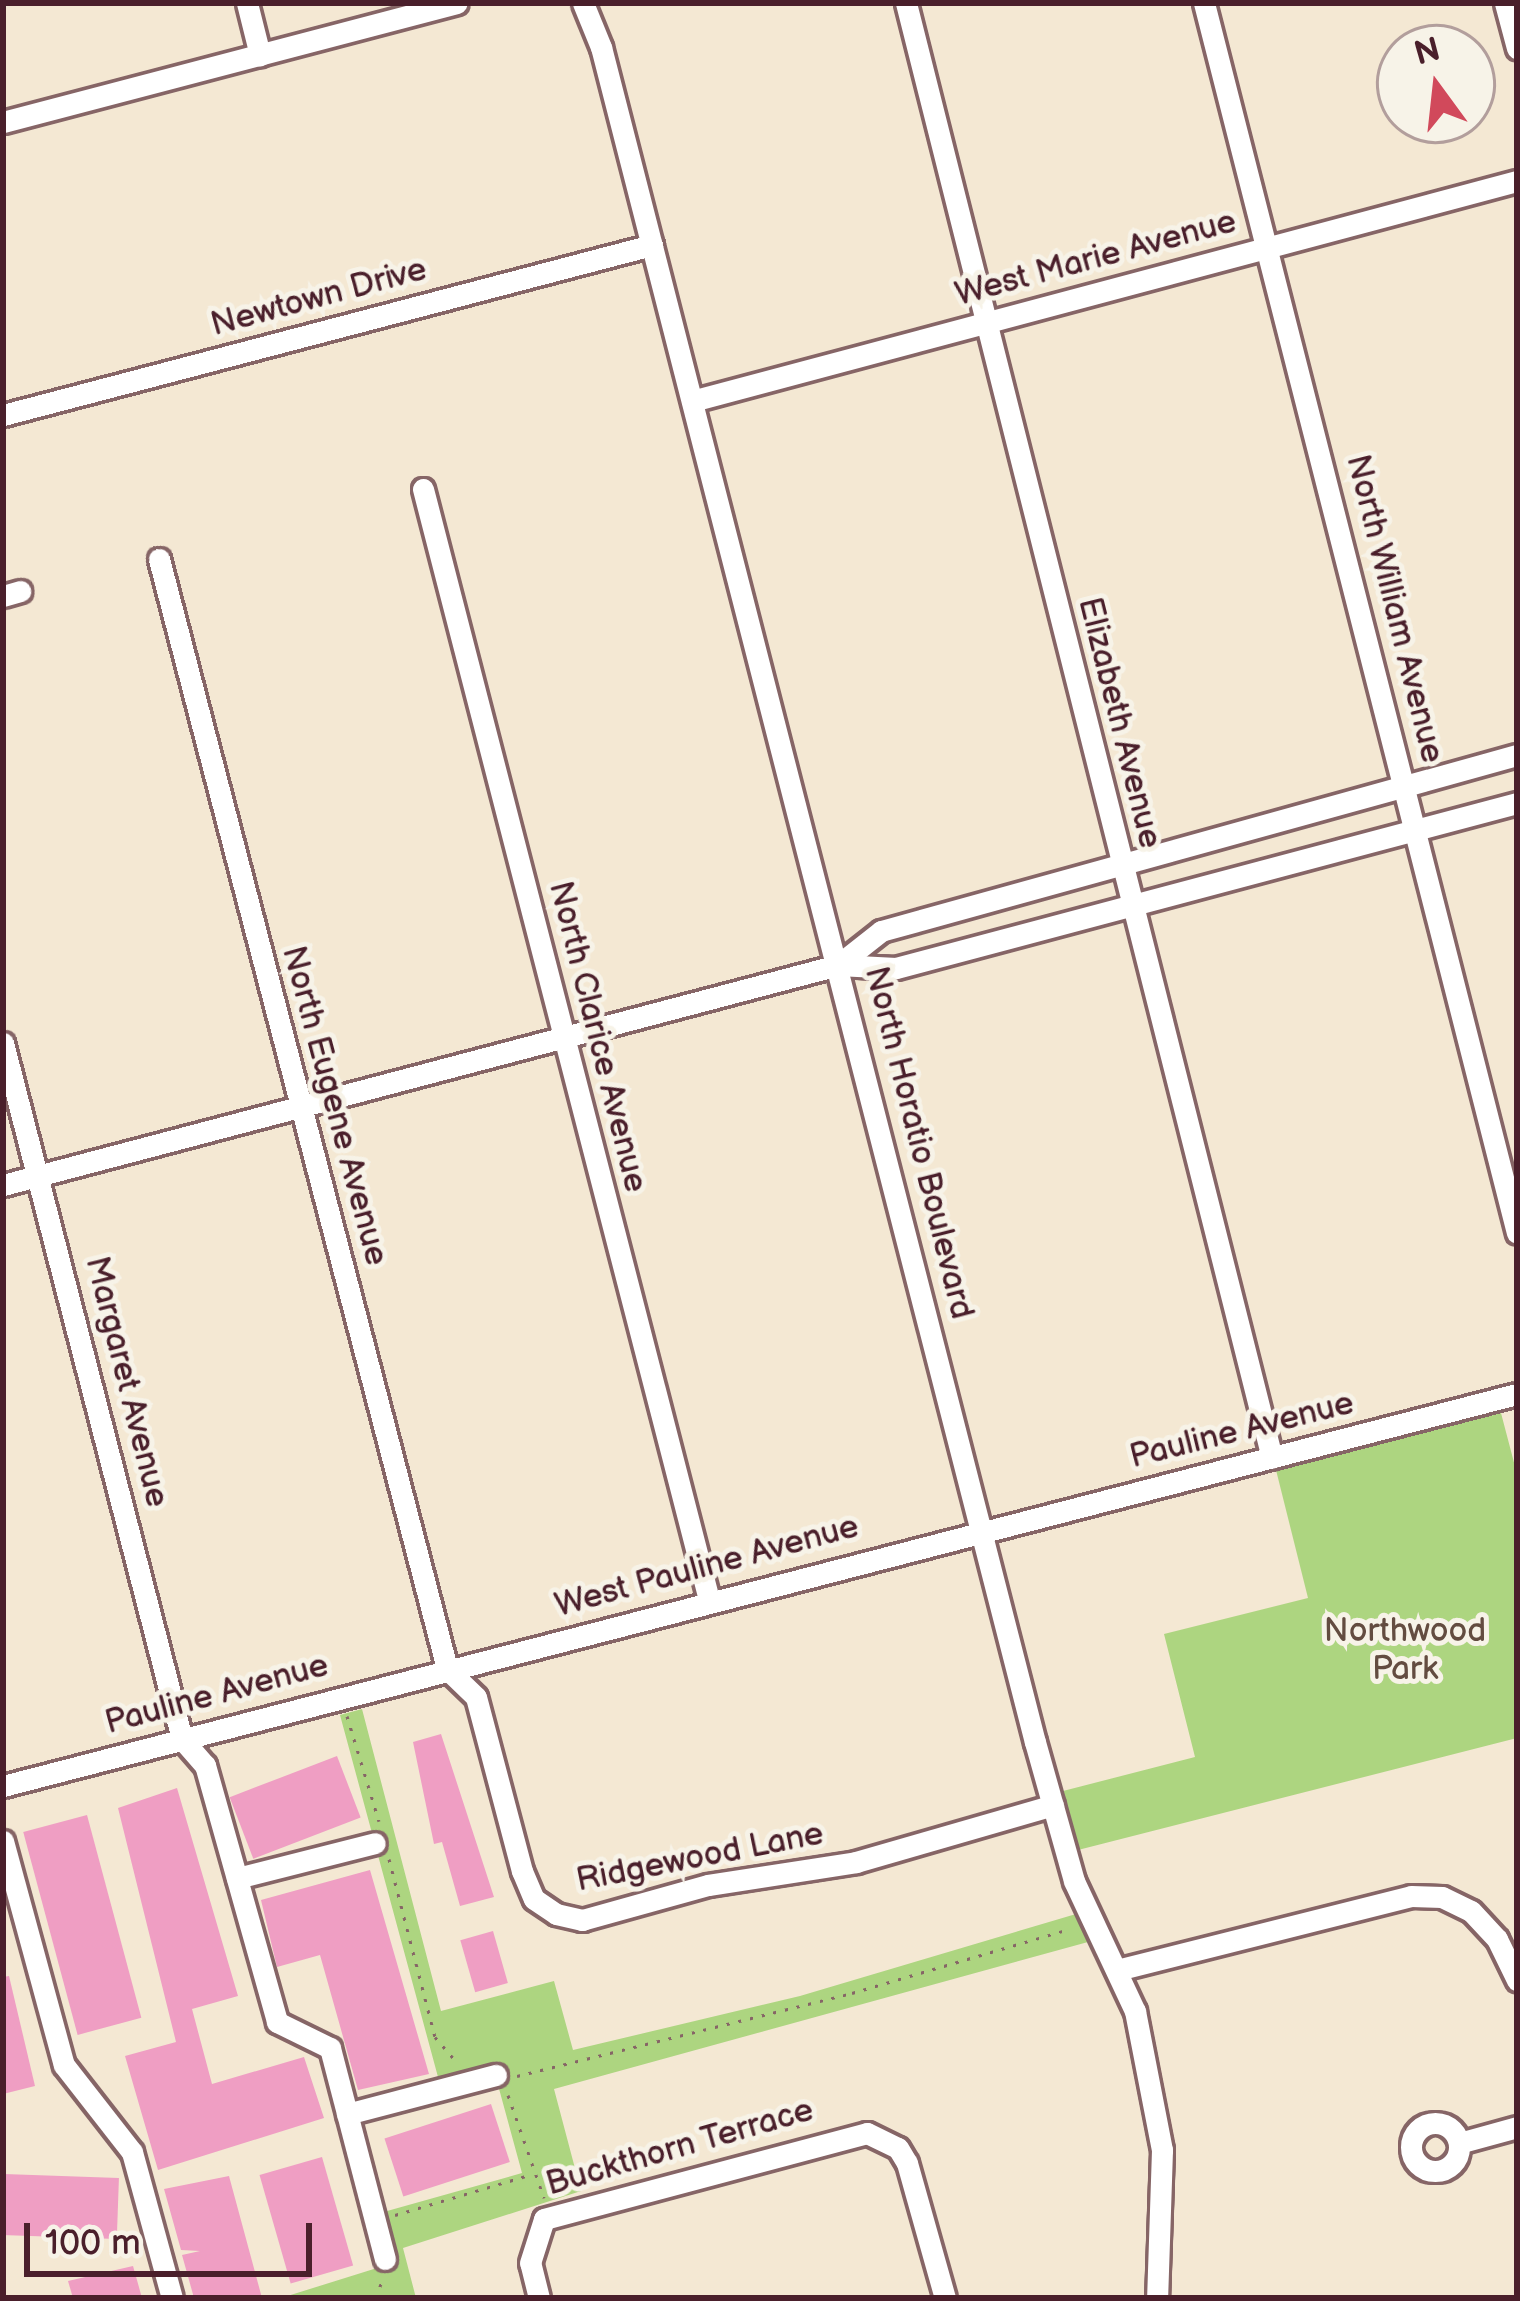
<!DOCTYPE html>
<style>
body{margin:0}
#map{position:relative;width:1520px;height:2301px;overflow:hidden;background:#f4e8d3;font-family:"Balsamiq Sans",sans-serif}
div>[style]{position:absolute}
.green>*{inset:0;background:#add580}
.building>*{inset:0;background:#ef9ec3;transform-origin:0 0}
.path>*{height:3px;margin-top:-1.5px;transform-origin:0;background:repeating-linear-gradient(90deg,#866566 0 3px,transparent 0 12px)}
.roads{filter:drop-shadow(3px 0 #866566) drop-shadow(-3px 0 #866566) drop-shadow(0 3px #866566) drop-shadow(0 -3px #866566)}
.minor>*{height:21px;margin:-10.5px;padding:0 10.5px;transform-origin:10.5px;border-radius:10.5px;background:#fff}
.minor>.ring{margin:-10.5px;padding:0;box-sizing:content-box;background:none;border:21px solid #fff;border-radius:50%}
span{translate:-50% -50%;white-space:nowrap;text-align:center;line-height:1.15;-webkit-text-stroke:10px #f7f3e8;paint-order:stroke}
.street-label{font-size:33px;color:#4a1f2b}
.park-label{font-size:33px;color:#634c40}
.frame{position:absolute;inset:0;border:6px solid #4a1f2b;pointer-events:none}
.north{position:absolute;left:1376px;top:24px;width:120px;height:120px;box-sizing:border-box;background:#f7f3e8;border:3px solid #b29e9c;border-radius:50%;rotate:345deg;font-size:33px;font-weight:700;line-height:48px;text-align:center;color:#4a1f2b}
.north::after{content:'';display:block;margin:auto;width:42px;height:54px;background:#d1495b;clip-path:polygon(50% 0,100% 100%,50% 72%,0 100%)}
.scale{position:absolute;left:24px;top:2223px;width:288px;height:54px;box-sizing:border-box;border:6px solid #4a1f2b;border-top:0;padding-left:15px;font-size:36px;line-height:42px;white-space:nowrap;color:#4a1f2b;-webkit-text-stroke:9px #f7f3e8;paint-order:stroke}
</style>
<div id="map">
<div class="green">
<i style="clip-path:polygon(1501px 1413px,1517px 1474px,1517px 1738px,1078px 1850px,1063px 1791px,1195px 1757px,1164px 1634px,1308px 1598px,1276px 1470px)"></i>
<i style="clip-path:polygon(362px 1709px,441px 2011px,554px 1981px,573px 2050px,800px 1996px,1076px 1914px,1088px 1942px,554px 2089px,581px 2191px,403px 2248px,416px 2298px,281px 2298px,393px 2263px,380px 2213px,522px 2173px,492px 2063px,438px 2077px,340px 1715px)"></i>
</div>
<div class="building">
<i style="clip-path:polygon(441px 1734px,494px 1897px,460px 1906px,442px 1842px,434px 1844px,413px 1742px)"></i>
<i style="left:337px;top:1756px;width:66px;height:115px;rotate:69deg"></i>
<i style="clip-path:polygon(177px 1788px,238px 1996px,192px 2009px,212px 2084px,304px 2057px,324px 2118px,158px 2170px,125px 2056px,176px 2042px,118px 1808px)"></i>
<i style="left:87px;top:1815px;width:210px;height:66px;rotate:75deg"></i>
<i style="clip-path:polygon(370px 1870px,429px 2074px,358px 2090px,320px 1955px,277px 1967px,261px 1900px)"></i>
<i style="left:493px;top:1931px;width:54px;height:34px;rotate:74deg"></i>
<i style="clip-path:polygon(9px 1976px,35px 2086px,3px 2094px,3px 1977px)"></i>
<i style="left:491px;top:2104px;width:61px;height:112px;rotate:72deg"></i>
<i style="left:322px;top:2157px;width:113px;height:65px;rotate:74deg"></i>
<i style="left:4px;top:2174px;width:115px;height:61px;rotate:2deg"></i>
<i style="clip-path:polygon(229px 2176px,262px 2298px,194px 2298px,182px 2255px,200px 2251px,181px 2250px,164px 2189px)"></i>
<i style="clip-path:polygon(133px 2266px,142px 2298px,73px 2298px,68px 2281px)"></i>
</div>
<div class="path">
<i style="left:347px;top:1716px;width:110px;rotate:73.1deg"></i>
<i style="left:389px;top:1859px;width:184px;rotate:75.5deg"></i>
<i style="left:435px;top:2037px;width:33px;rotate:49deg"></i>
<i style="left:517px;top:2076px;width:345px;rotate:-13.9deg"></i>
<i style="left:852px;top:1993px;width:227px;rotate:-16.4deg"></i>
<i style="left:508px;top:2095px;width:109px;rotate:70.7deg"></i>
<i style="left:395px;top:2215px;width:140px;rotate:-16.6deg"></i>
<i style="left:376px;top:2298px;width:21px;rotate:-71deg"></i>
</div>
<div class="roads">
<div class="minor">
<i style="left:247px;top:3px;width:54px;rotate:76deg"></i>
<i style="left:583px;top:3px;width:48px;rotate:67.8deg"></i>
<i style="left:601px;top:47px;width:1750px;rotate:75.64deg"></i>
<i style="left:1035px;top:1742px;width:144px;rotate:74.3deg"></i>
<i style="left:1074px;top:1881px;width:144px;rotate:64.9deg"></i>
<i style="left:1135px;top:2011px;width:142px;rotate:79deg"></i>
<i style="left:1162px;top:2150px;width:148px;rotate:91.9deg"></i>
<i style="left:906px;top:3px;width:1500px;rotate:75.88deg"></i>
<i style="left:1204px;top:3px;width:1269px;rotate:75.72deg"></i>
<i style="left:1505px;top:3px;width:47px;rotate:75.1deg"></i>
<i style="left:3px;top:122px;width:469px;rotate:-14.7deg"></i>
<i style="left:692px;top:401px;width:854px;rotate:-14.93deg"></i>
<i style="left:3px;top:415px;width:671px;rotate:-14.68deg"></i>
<i style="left:423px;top:489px;width:1147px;rotate:75.56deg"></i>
<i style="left:159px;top:559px;width:1147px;rotate:75.45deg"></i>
<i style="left:3px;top:596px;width:18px;rotate:-16deg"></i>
<i style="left:838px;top:965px;width:55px;rotate:-38.3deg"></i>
<i style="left:881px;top:931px;width:660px;rotate:-15.47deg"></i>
<i style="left:3px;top:1043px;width:719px;rotate:75.58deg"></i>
<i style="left:182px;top:1739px;width:35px;rotate:49deg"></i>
<i style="left:205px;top:1765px;width:267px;rotate:74.3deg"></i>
<i style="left:277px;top:2022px;width:59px;rotate:26.1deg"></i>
<i style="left:330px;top:2048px;width:218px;rotate:75.4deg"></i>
<i style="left:3px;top:1185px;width:863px;rotate:-14.76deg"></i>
<i style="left:838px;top:965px;width:58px;rotate:3deg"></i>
<i style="left:896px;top:968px;width:643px;rotate:-14.88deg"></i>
<i style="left:447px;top:1669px;width:40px;rotate:44deg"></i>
<i style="left:476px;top:1697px;width:180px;rotate:75.2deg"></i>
<i style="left:522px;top:1871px;width:30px;rotate:67deg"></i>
<i style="left:534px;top:1899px;width:27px;rotate:34deg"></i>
<i style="left:556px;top:1914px;width:27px;rotate:13deg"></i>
<i style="left:582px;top:1920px;width:131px;rotate:-15.5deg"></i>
<i style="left:708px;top:1885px;width:150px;rotate:-8.8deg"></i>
<i style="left:856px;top:1862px;width:205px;rotate:-16.1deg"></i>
<i style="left:3px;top:1786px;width:1564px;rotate:-14.52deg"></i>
<i style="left:3px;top:1841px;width:232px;rotate:74.8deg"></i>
<i style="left:64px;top:2065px;width:110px;rotate:52deg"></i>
<i style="left:132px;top:2152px;width:151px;rotate:74.7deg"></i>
<i style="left:237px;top:1878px;width:142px;rotate:-14.2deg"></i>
<i style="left:1117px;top:1970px;width:303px;rotate:-14.1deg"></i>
<i style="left:1411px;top:1896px;width:31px;rotate:2deg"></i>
<i style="left:1442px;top:1897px;width:32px;rotate:26deg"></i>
<i style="left:1471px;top:1911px;width:38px;rotate:47deg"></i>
<i style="left:1497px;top:1939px;width:46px;rotate:64deg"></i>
<i style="left:347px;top:2114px;width:154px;rotate:-14.7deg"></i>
<i class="ring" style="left:1411px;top:2123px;width:27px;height:27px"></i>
<i style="left:1459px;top:2143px;width:60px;rotate:-15.4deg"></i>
<i style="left:539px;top:2298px;width:36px;rotate:-104deg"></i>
<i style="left:530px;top:2263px;width:46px;rotate:-72.3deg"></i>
<i style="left:544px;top:2219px;width:334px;rotate:-14.9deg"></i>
<i style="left:867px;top:2133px;width:34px;rotate:26deg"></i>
<i style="left:898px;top:2148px;width:17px;rotate:59deg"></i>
<i style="left:907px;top:2163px;width:140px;rotate:74.3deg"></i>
</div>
</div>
<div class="street-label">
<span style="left:1096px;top:259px;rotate:-15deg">West Marie Avenue</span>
<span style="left:319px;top:298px;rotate:-15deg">Newtown Drive</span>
<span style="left:1394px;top:609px;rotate:76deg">North William Avenue</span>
<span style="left:1119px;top:723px;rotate:76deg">Elizabeth Avenue</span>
<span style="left:597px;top:1037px;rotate:76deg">North Clarice Avenue</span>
<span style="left:334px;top:1106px;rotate:75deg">North Eugene Avenue</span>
<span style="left:918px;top:1143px;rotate:76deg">North Horatio Boulevard</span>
<span style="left:126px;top:1382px;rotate:76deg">Margaret Avenue</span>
<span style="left:1242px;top:1431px;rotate:-14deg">Pauline Avenue</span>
<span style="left:707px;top:1567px;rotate:-15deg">West Pauline Avenue</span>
<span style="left:217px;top:1695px;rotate:-15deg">Pauline Avenue</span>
<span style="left:700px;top:1858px;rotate:-11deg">Ridgewood Lane</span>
<span style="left:680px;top:2148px;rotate:-16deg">Buckthorn Terrace</span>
</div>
<div class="park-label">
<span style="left:1405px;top:1651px">Northwood<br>Park</span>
</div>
<div class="frame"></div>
<div class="north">N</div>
<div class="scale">100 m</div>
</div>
